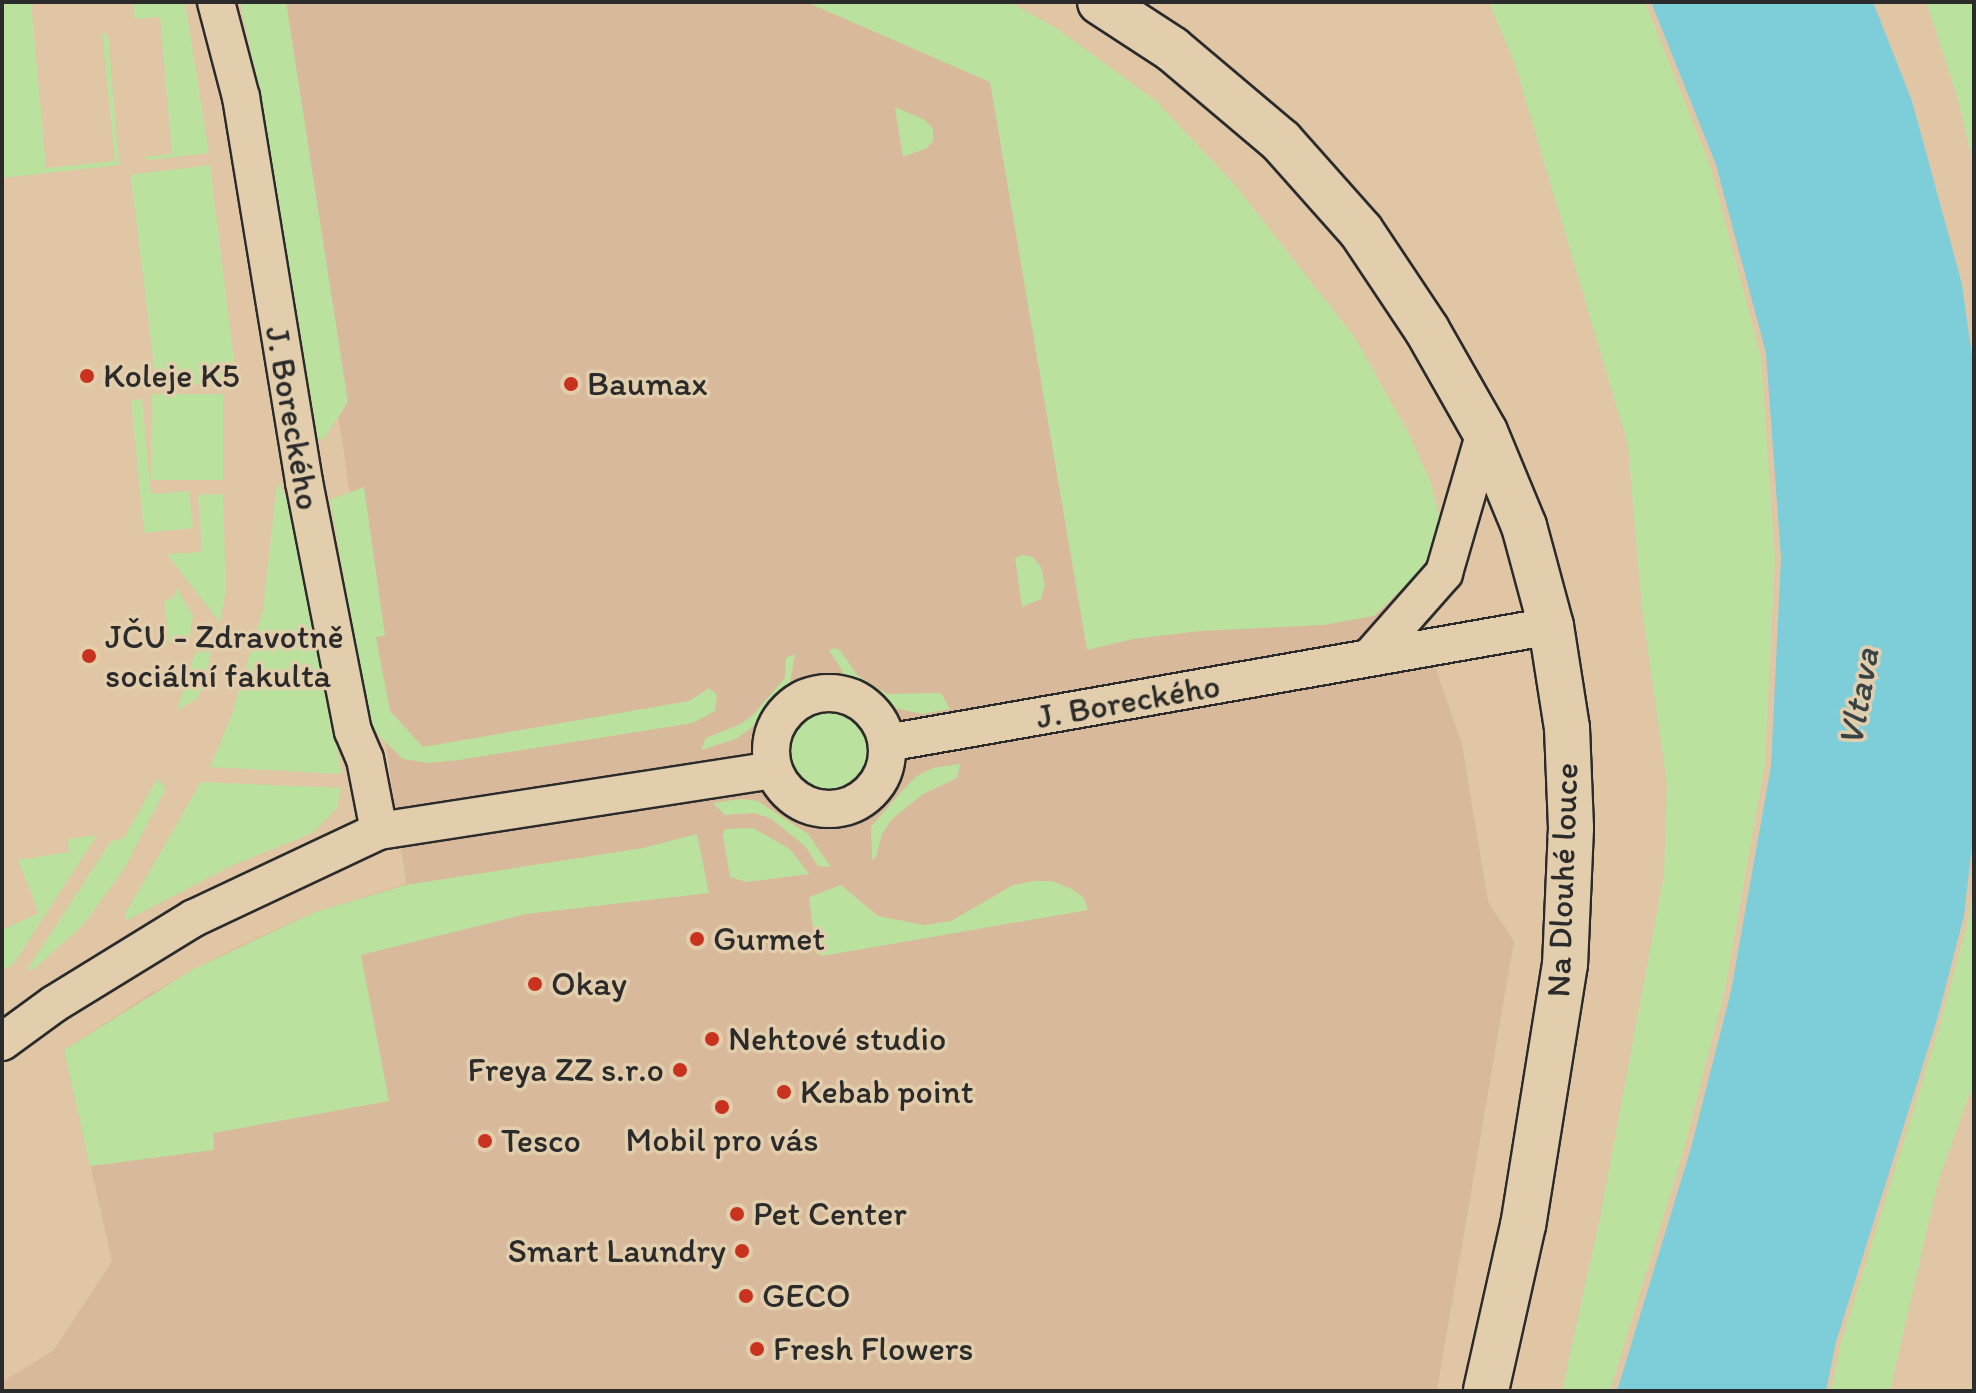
<!DOCTYPE html>
<meta charset="utf-8">
<style>
body{margin:0}
#map{position:relative;width:1976px;height:1393px;overflow:hidden;background:#e0c6a5;font-family:Itim,sans-serif}
div>[style]{position:absolute}
.built>*{inset:0;background:#d9b99b}
.green>*{inset:0;background:#bae29e;transform-origin:0 0}
.round{border-radius:50%}
.water>*{inset:0;background:#7eced9}
.roads{filter:drop-shadow(2px 0 #2b2b2b) drop-shadow(-2px 0 #2b2b2b) drop-shadow(0 2px #2b2b2b) drop-shadow(0 -2px #2b2b2b)}
.minor>*{height:36px;margin:-18px;padding:0 18px;transform-origin:18px;border-radius:18px;background:#e2ceac}
.minor>.ring{margin:-18px;padding:0;box-sizing:content-box;background:none;border:36px solid #e2ceac;border-radius:50%}
.secondary>*{height:44px;margin:-22px;padding:0 22px;transform-origin:22px;border-radius:22px;background:#e2ceac}
.dots>*{width:22px;height:22px;translate:-50% -50%;box-sizing:border-box;border:4px solid #e2ceac;border-radius:50%}
span{translate:-50% -50%;white-space:nowrap;text-align:center;line-height:1.15;-webkit-text-stroke:7px #e2ceac;paint-order:stroke}
.poi-label{font-size:34px;color:#2b2b2b}
.left{translate:0 -50%;text-align:left}
.right{translate:-100% -50%;text-align:right}
.street-label{font-size:34px;color:#2b2b2b}
.water-label{font-size:36px;color:#374345;font-style:italic}
.frame{position:absolute;inset:0;border:4px solid #2b2b2b;pointer-events:none}
</style>
<div id="map">
<div class="built">
<i style="clip-path:polygon(279px 2px,899px 2px,974px 37px,1399px 563px,1462px 744px,1488px 902px,1514px 941px,1437px 1391px,2px 1391px,2px 1382px,54px 1350px,112px 1261px,64px 1050px,150px 994px,231px 950px,315px 912px,406px 884px)"></i>
</div>
<div class="green">
<i style="clip-path:polygon(2px 2px,31px 2px,46px 168px,115px 161px,102px 34px,108px 34px,119px 165px,2px 178px)"></i>
<i style="clip-path:polygon(133px 2px,185px 2px,209px 153px,149px 160px,144px 157px,172px 154px,160px 17px,135px 19px)"></i>
<i style="clip-path:polygon(240px 2px,286px 2px,348px 402px,324px 439px,318px 439px,261px 96px)"></i>
<i style="clip-path:polygon(806px 2px,1010px 2px,1056px 28px,1155px 100px,1235px 185px,1355px 338px,1408px 432px,1431px 483px,1442px 526px,1422px 569px,1374px 616px,1323px 625px,1200px 631px,1133px 639px,1087px 650px,990px 82px)"></i>
<i style="clip-path:polygon(1489px 2px,1645px 2px,1711px 168px,1761px 357px,1775px 558px,1765px 763px,1725px 990px,1683px 1153px,1610px 1391px,1562px 1391px,1600px 1218px,1664px 875px,1667px 784px,1642px 609px,1628px 445px,1515px 64px)"></i>
<i style="clip-path:polygon(1926px 2px,1972px 2px,1974px 167px,1957px 96px)"></i>
<i style="clip-path:polygon(895px 107px,925px 120px,933px 129px,933px 141px,927px 148px,903px 157px)"></i>
<i style="left:210px;top:165px;width:216px;height:80px;rotate:83deg"></i>
<i style="left:223px;top:394px;width:86px;height:72px;rotate:90deg"></i>
<i style="clip-path:polygon(142px 399px,151px 494px,189px 491px,193px 528px,144px 533px,131px 400px)"></i>
<i style="clip-path:polygon(277px 482px,289px 502px,342px 774px,210px 767px,231px 717px,263px 610px)"></i>
<i style="clip-path:polygon(364px 487px,385px 636px,376px 637px,390px 711px,423px 747px,689px 701px,709px 688px,717px 695px,715px 711px,693px 723px,458px 760px,428px 763px,403px 759px,378px 735px,370px 719px,330px 500px)"></i>
<i style="clip-path:polygon(223px 494px,226px 589px,220px 623px,167px 554px,202px 552px,198px 495px)"></i>
<i style="clip-path:polygon(1022px 555px,1033px 557px,1041px 567px,1045px 585px,1041px 599px,1022px 607px,1015px 558px)"></i>
<i style="clip-path:polygon(177px 588px,193px 616px,189px 640px,169px 643px,164px 600px,173px 599px)"></i>
<i style="clip-path:polygon(835px 648px,840px 650px,857px 675px,887px 694px,941px 693px,950px 709px,922px 714px,894px 708px,847px 678px,829px 650px)"></i>
<i style="clip-path:polygon(211px 651px,205px 683px,196px 699px,177px 710px,195px 653px)"></i>
<i style="clip-path:polygon(795px 654px,789px 689px,750px 729px,736px 739px,701px 750px,706px 738px,741px 724px,753px 715px,785px 678px,786px 658px)"></i>
<i class="round" style="left:787px;top:713px;width:82px;height:82px"></i>
<i style="clip-path:polygon(960px 764px,957px 778px,923px 794px,891px 820px,882px 834px,876px 857px,872px 860px,871px 827px,901px 792px,917px 776px,933px 768px)"></i>
<i style="clip-path:polygon(157px 779px,166px 788px,124px 869px,83px 925px,34px 969px,27px 970px,111px 841px,124px 838px)"></i>
<i style="clip-path:polygon(201px 782px,341px 788px,337px 808px,313px 833px,233px 865px,127px 920px,125px 914px)"></i>
<i style="clip-path:polygon(741px 799px,758px 801px,808px 834px,831px 867px,818px 866px,805px 846px,770px 818px,754px 813px,725px 815px,713px 803px)"></i>
<i style="clip-path:polygon(753px 828px,790px 849px,809px 874px,746px 882px,730px 877px,723px 835px,725px 829px)"></i>
<i style="clip-path:polygon(697px 834px,709px 893px,526px 914px,361px 955px,389px 1101px,213px 1133px,214px 1150px,90px 1166px,64px 1050px,192px 970px,315px 912px,406px 885px,643px 848px)"></i>
<i style="clip-path:polygon(97px 835px,16px 960px,7px 969px,2px 968px,2px 930px,39px 913px,18px 860px,69px 852px,68px 839px)"></i>
<i style="clip-path:polygon(1974px 871px,1974px 1082px,1938px 1182px,1890px 1391px,1831px 1391px,1841px 1343px,1939px 1028px,1969px 917px)"></i>
<i style="clip-path:polygon(1033px 881px,1051px 881px,1072px 889px,1084px 898px,1088px 910px,822px 956px,816px 953px,809px 897px,841px 885px,878px 916px,924px 925px,951px 921px,1013px 885px)"></i>
</div>
<div class="water">
<i style="clip-path:polygon(1651px 2px,1873px 2px,1912px 101px,1962px 284px,1974px 370px,1974px 828px,1964px 916px,1937px 1020px,1836px 1342px,1826px 1391px,1617px 1391px,1691px 1148px,1731px 991px,1771px 766px,1781px 558px,1766px 353px,1716px 165px)"></i>
</div>
<div class="roads">
<div class="minor">
<i style="left:216px;top:2px;width:98px;rotate:75.3deg"></i>
<i style="left:241px;top:97px;width:390px;rotate:80.7deg"></i>
<i style="left:304px;top:482px;width:254px;rotate:78.9deg"></i>
<i style="left:353px;top:731px;width:30px;rotate:67deg"></i>
<i style="left:365px;top:759px;width:73px;rotate:79deg"></i>
<i style="left:1370px;top:657px;width:112px;rotate:-48.6deg"></i>
<i style="left:1444px;top:573px;width:147px;rotate:-73.8deg"></i>
<i class="ring" style="left:771px;top:693px;width:80px;height:80px"></i>
<i style="left:887px;top:743px;width:674px;rotate:-9.99deg"></i>
<i style="left:2px;top:1042px;width:64px;rotate:-36.2deg"></i>
<i style="left:54px;top:1004px;width:164px;rotate:-31.6deg"></i>
<i style="left:194px;top:918px;width:204px;rotate:-25.2deg"></i>
<i style="left:379px;top:831px;width:399px;rotate:-8.8deg"></i>
</div>
<div class="secondary">
<i style="left:1100px;top:2px;width:86px;rotate:33.1deg"></i>
<i style="left:1172px;top:49px;width:143px;rotate:40.2deg"></i>
<i style="left:1281px;top:141px;width:120px;rotate:48.4deg"></i>
<i style="left:1361px;top:231px;width:119px;rotate:56.3deg"></i>
<i style="left:1427px;top:330px;width:117px;rotate:60.4deg"></i>
<i style="left:1485px;top:432px;width:102px;rotate:67.5deg"></i>
<i style="left:1524px;top:526px;width:104px;rotate:74.9deg"></i>
<i style="left:1551px;top:626px;width:103px;rotate:81.1deg"></i>
<i style="left:1567px;top:728px;width:100px;rotate:87.7deg"></i>
<i style="left:1571px;top:828px;width:136px;rotate:92.5deg"></i>
<i style="left:1565px;top:964px;width:264px;rotate:99.1deg"></i>
<i style="left:1523px;top:1225px;width:170px;rotate:102.6deg"></i>
</div>
</div>
<div class="dots">
<i style="left:87px;top:376px;background:#c8321e"></i>
<i style="left:571px;top:384px;background:#c8321e"></i>
<i style="left:89px;top:656px;background:#c8321e"></i>
<i style="left:697px;top:939px;background:#c8321e"></i>
<i style="left:535px;top:984px;background:#c8321e"></i>
<i style="left:712px;top:1039px;background:#c8321e"></i>
<i style="left:680px;top:1070px;background:#c8321e"></i>
<i style="left:784px;top:1092px;background:#c8321e"></i>
<i style="left:722px;top:1107px;background:#c8321e"></i>
<i style="left:485px;top:1141px;background:#c8321e"></i>
<i style="left:737px;top:1214px;background:#c8321e"></i>
<i style="left:742px;top:1251px;background:#c8321e"></i>
<i style="left:746px;top:1296px;background:#c8321e"></i>
<i style="left:757px;top:1349px;background:#c8321e"></i>
</div>
<div class="poi-label">
<span class="left" style="left:103px;top:376px">Koleje K5</span>
<span class="left" style="left:587px;top:384px">Baumax</span>
<span class="left" style="left:105px;top:656px">JČU - Zdravotně<br>sociální fakulta</span>
<span class="left" style="left:713px;top:939px">Gurmet</span>
<span class="left" style="left:551px;top:984px">Okay</span>
<span class="left" style="left:728px;top:1039px">Nehtové studio</span>
<span class="right" style="left:664px;top:1070px">Freya ZZ s.r.o</span>
<span class="left" style="left:800px;top:1092px">Kebab point</span>
<span style="left:722px;top:1140px">Mobil pro vás</span>
<span class="left" style="left:501px;top:1141px">Tesco</span>
<span class="left" style="left:753px;top:1214px">Pet Center</span>
<span class="right" style="left:726px;top:1251px">Smart Laundry</span>
<span class="left" style="left:762px;top:1296px">GECO</span>
<span class="left" style="left:773px;top:1349px">Fresh Flowers</span>
</div>
<div class="street-label">
<span style="left:293px;top:418px;rotate:80deg">J. Boreckého</span>
<span style="left:1128px;top:701px;rotate:-10deg">J. Boreckého</span>
<span style="left:1562px;top:880px;rotate:-88deg">Na Dlouhé louce</span>
</div>
<div class="water-label">
<span style="left:1858px;top:697px;rotate:-80deg">Vltava</span>
</div>
<div class="frame"></div>
</div>
